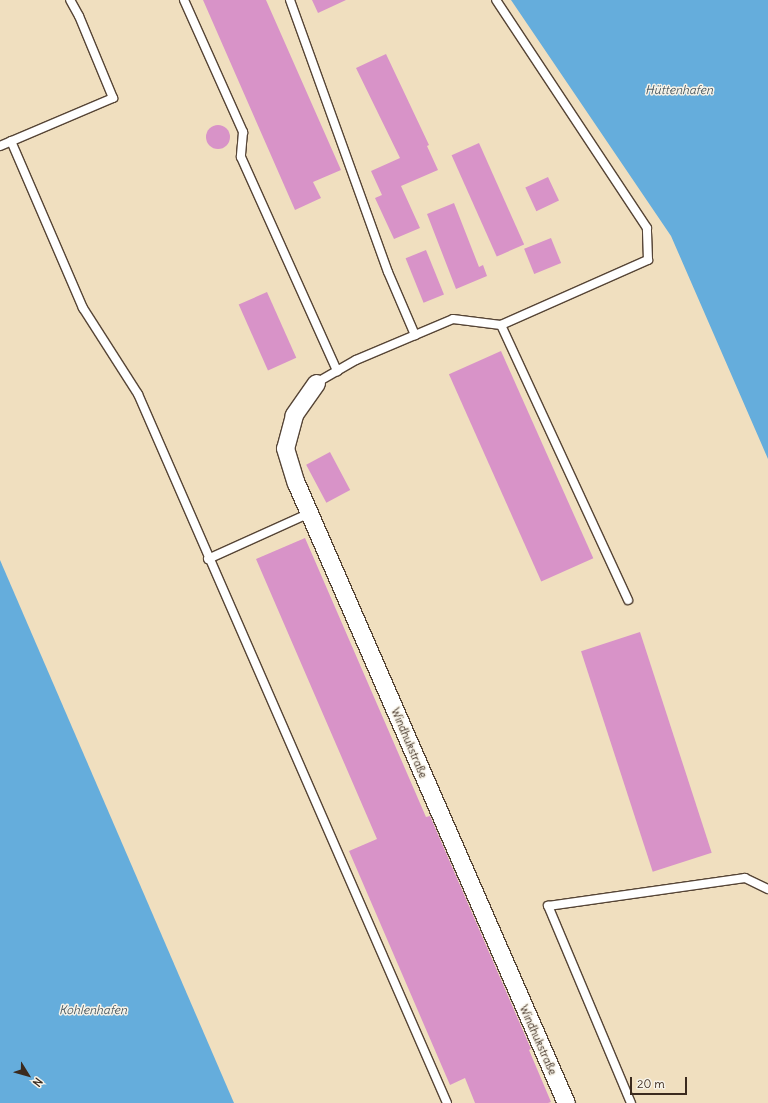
<!DOCTYPE html>
<meta charset="utf-8">
<style>
body{margin:0}
#map{position:relative;width:768px;height:1103px;overflow:hidden;background:#f0dfbf;font-family:Delius,sans-serif}
div>[style]{position:absolute}
.water>*{inset:0;background:#65addc}
.building>*{inset:0;background:#d893c8;transform-origin:0 0}
.round{border-radius:50%}
.roads{filter:drop-shadow(1px 0 #564536) drop-shadow(-1px 0 #564536) drop-shadow(0 1px #564536) drop-shadow(0 -1px #564536)}
.lane>*{height:8px;margin:-4px;padding:0 4px;transform-origin:4px;border-radius:4px;background:#fff}
.street>*{height:17px;margin:-8.5px;padding:0 8.5px;transform-origin:8.5px;border-radius:8.5px;background:#fff}
span{translate:-50% -50%;white-space:nowrap;text-align:center;line-height:1.15;-webkit-text-stroke:3px #f7f3e8;paint-order:stroke}
.street-label{font-size:11px;color:#3b2a1e}
.water-label{font-size:12px;color:#4a5860;font-style:italic}
.north{position:absolute;left:8px;top:1055px;width:40px;height:40px;-webkit-text-stroke:3px #f7f3e8;paint-order:stroke;rotate:127deg;font-size:11px;font-weight:700;line-height:16px;text-align:center;color:#3b2a1e}
.north::after{content:'';display:block;margin:auto;width:14px;height:18px;background:#3b2a1e;clip-path:polygon(50% 0,100% 100%,50% 72%,0 100%)}
.scale{position:absolute;left:630px;top:1077px;width:57px;height:18px;box-sizing:border-box;border:2px solid #3b2a1e;border-top:0;padding-left:5px;font-size:12px;line-height:14px;white-space:nowrap;color:#3b2a1e;-webkit-text-stroke:3px #f7f3e8;paint-order:stroke}
</style>
<div id="map">
<div class="water">
<i style="clip-path:polygon(511px 0,768px 0,768px 459px,671px 236px)"></i>
<i style="clip-path:polygon(0 560px,234px 1103px,0 1103px)"></i>
</div>
<div class="building">
<i style="clip-path:polygon(203px 0,266px 0,341px 170px,313px 182px,321px 198px,295px 210px)"></i>
<i style="clip-path:polygon(312px 0,346px 0,318px 13px)"></i>
<i style="clip-path:polygon(386px 54px,429px 145px,427px 146px,438px 170px,401px 186px,420px 228px,394px 239px,375px 198px,382px 195px,371px 171px,400px 158px,356px 68px)"></i>
<i class="round" style="left:206px;top:125px;width:24px;height:24px"></i>
<i style="left:479px;top:143px;width:111px;height:30px;rotate:66deg"></i>
<i style="left:548px;top:177px;width:26px;height:25px;rotate:65deg"></i>
<i style="clip-path:polygon(454px 203px,479px 267px,483px 265px,487px 276px,456px 289px,427px 214px)"></i>
<i style="left:551px;top:238px;width:27px;height:29px;rotate:68deg"></i>
<i style="left:426px;top:250px;width:48px;height:22px;rotate:68deg"></i>
<i style="left:267px;top:292px;width:72px;height:31px;rotate:66deg"></i>
<i style="left:501px;top:351px;width:227px;height:57px;rotate:66deg"></i>
<i style="left:330px;top:452px;width:43px;height:27px;rotate:62deg"></i>
<i style="clip-path:polygon(305px 538px,426px 817px,430px 816px,531px 1049px,529px 1050px,551px 1102px,548px 1103px,475px 1103px,465px 1078px,450px 1085px,349px 851px,377px 839px,256px 559px)"></i>
<i style="left:640px;top:632px;width:232px;height:62px;rotate:72deg"></i>
</div>
<div class="roads">
<div class="lane">
<i style="left:184px;top:0;width:145px;rotate:65.9deg"></i>
<i style="left:243px;top:132px;width:25px;rotate:95deg"></i>
<i style="left:241px;top:157px;width:235px;rotate:65.8deg"></i>
<i style="left:290px;top:0;width:289px;rotate:70.2deg"></i>
<i style="left:388px;top:272px;width:69px;rotate:66.8deg"></i>
<i style="left:11px;top:141px;width:182px;rotate:66.7deg"></i>
<i style="left:83px;top:308px;width:102px;rotate:57.4deg"></i>
<i style="left:138px;top:394px;width:773px;rotate:66.45deg"></i>
<i style="left:0;top:146px;width:123px;rotate:-23deg"></i>
<i style="left:113px;top:98px;width:89px;rotate:-112.5deg"></i>
<i style="left:79px;top:16px;width:18px;rotate:-119deg"></i>
<i style="left:501px;top:325px;width:303px;rotate:65.2deg"></i>
<i style="left:316px;top:383px;width:46px;rotate:-29.9deg"></i>
<i style="left:356px;top:360px;width:105px;rotate:-22.9deg"></i>
<i style="left:453px;top:319px;width:48px;rotate:7.1deg"></i>
<i style="left:501px;top:325px;width:161px;rotate:-23.9deg"></i>
<i style="left:648px;top:260px;width:32px;rotate:-92deg"></i>
<i style="left:647px;top:228px;width:273px;rotate:-123.5deg"></i>
<i style="left:208px;top:559px;width:112px;rotate:-24.3deg"></i>
<i style="left:631px;top:1103px;width:214px;rotate:-112.8deg"></i>
<i style="left:548px;top:906px;width:199px;rotate:-8.1deg"></i>
<i style="left:745px;top:878px;width:25px;rotate:26deg"></i>
</div>
<div class="street">
<i style="left:316px;top:383px;width:39px;rotate:125deg"></i>
<i style="left:294px;top:415px;width:34px;rotate:105deg"></i>
<i style="left:285px;top:448px;width:37px;rotate:73deg"></i>
<i style="left:296px;top:483px;width:676px;rotate:66.47deg"></i>
</div>
</div>
<div class="street-label">
<span style="left:409px;top:743px;rotate:67deg">Windhukstraße</span>
<span style="left:538px;top:1040px;rotate:66deg">Windhukstraße</span>
</div>
<div class="water-label">
<span style="left:679px;top:90px">Hüttenhafen</span>
<span style="left:93px;top:1010px">Kohlenhafen</span>
</div>
<div class="north">N</div>
<div class="scale">20 m</div>
</div>
